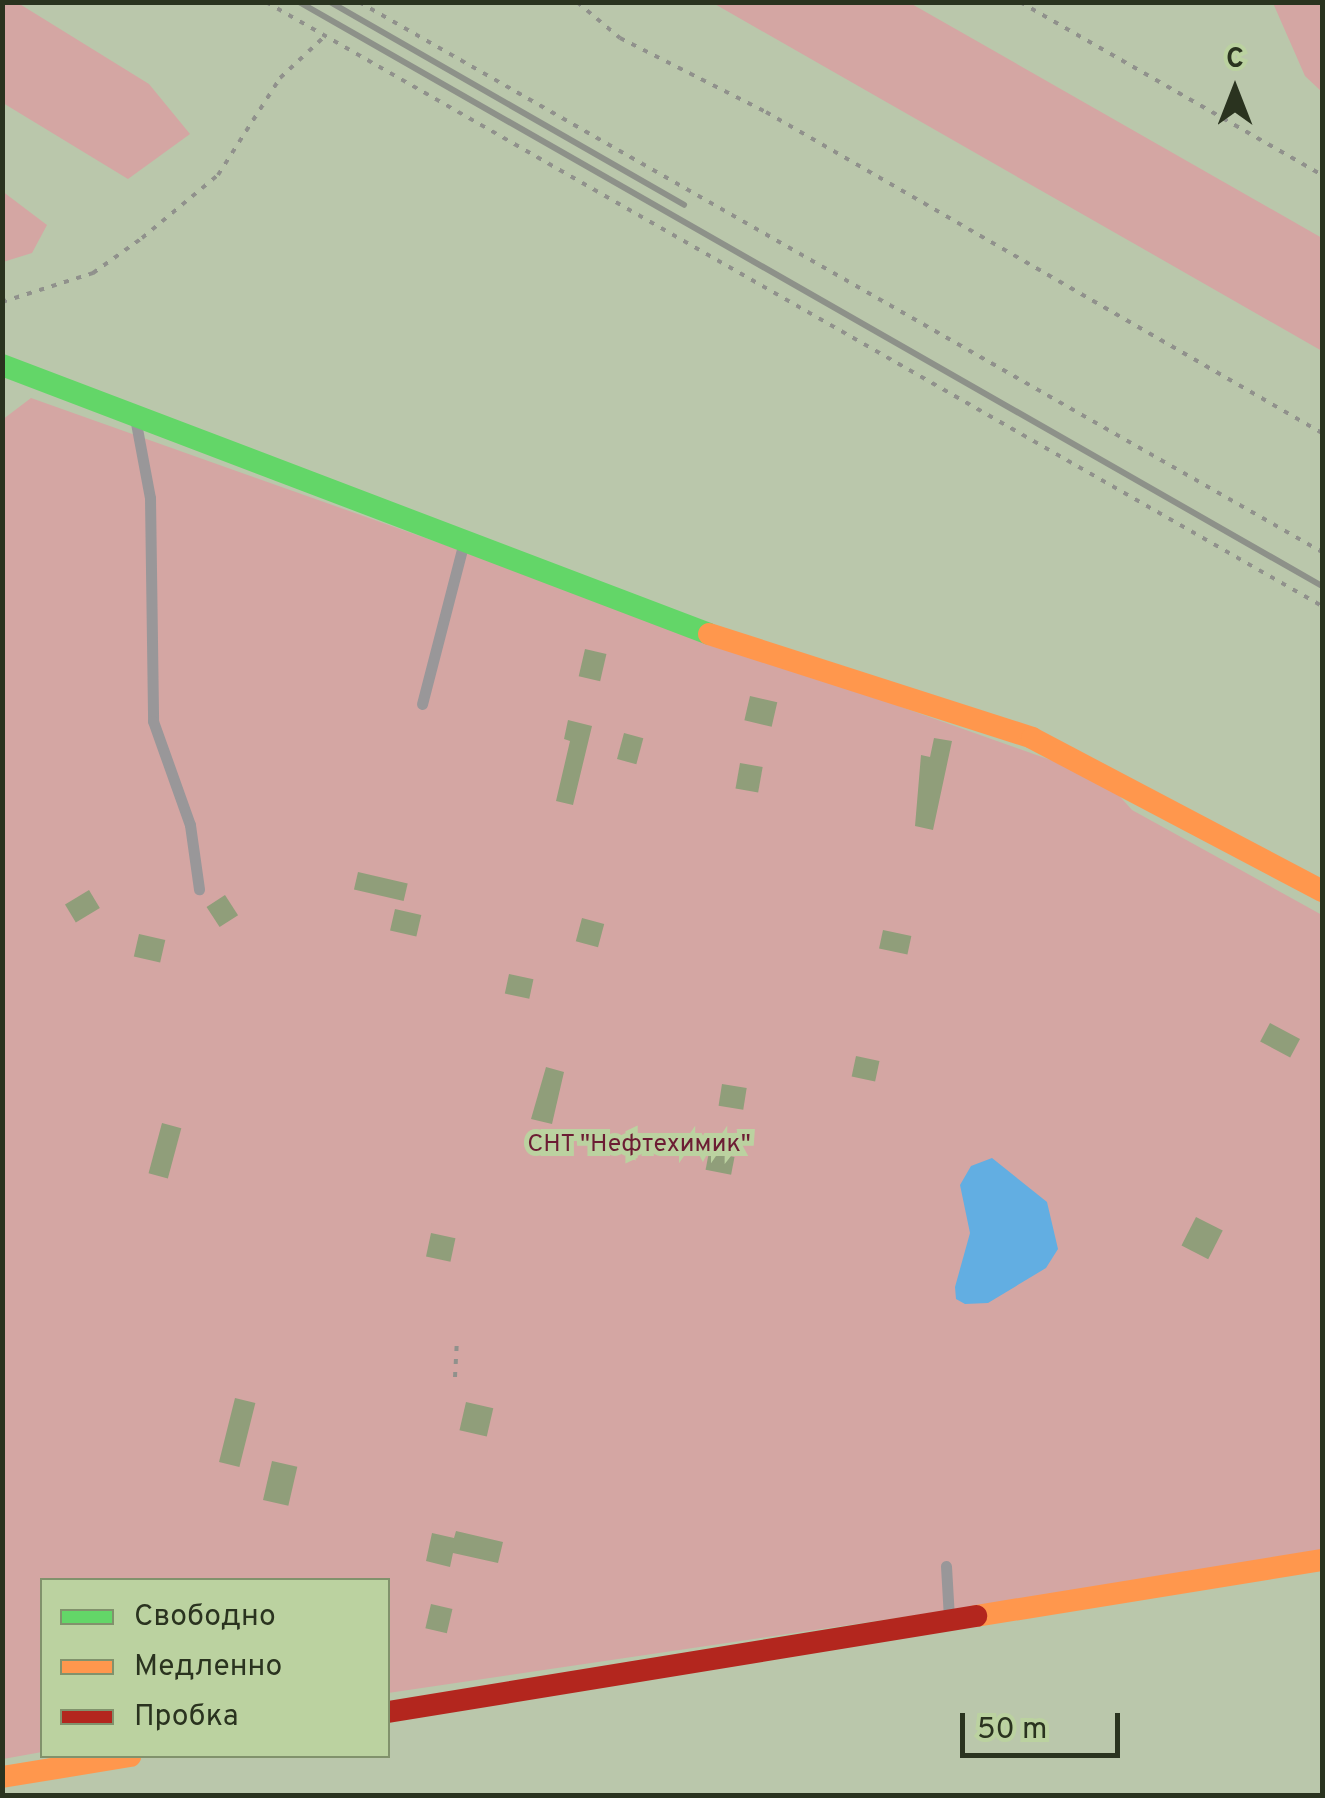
<!DOCTYPE html>
<meta charset="utf-8">
<style>
body{margin:0}
#map{position:relative;width:1325px;height:1798px;overflow:hidden;background:#bac7ab;font-family:Overpass,sans-serif}
div>[style]{position:absolute}
.green>*{inset:0;background:#d4a6a3}
.water>*{inset:0;background:#62aee2}
.building>*{inset:0;background:#909e7a;transform-origin:0 0}
.path>*{height:4px;margin-top:-2px;transform-origin:0;background:repeating-linear-gradient(90deg,#90918c 0 5px,transparent 0 13px)}
.lane>*{height:11px;margin:-5.5px;padding:0 5.5px;transform-origin:5.5px;border-radius:5.5px;background:#999799}
.fast>*{height:22px;margin:-11px;padding:0 11px;transform-origin:11px;border-radius:11px;background:#63d668}
.slow>*{height:22px;margin:-11px;padding:0 11px;transform-origin:11px;border-radius:11px;background:#ff974d}
.jam>*{height:22px;margin:-11px;padding:0 11px;transform-origin:11px;border-radius:11px;background:#b3261e}
.rail>*{height:6px;margin:-3px;padding:0 3px;transform-origin:3px;border-radius:3px;background:#8d9189}
span{translate:-50% -50%;white-space:nowrap;text-align:center;line-height:1.15;-webkit-text-stroke:10px #bbd2a0;paint-order:stroke}
.park-label{font-size:25px;color:#6c1c33}
.frame{position:absolute;inset:0;border:5px solid #2a331f;pointer-events:none}
.legend{position:absolute;left:40px;top:1578px;width:350px;height:180px;box-sizing:border-box;background:#bbd2a0;border:2px solid #81926c;margin:0;padding:12px 18px;list-style:none;font-size:30px;color:#2a331f}
.legend li{display:flex;align-items:center;gap:20px;height:50px}
.legend b{width:50px;border:2px solid #81926c}
.north{position:absolute;left:1185px;top:40px;width:100px;height:100px;-webkit-text-stroke:8px #bbd2a0;paint-order:stroke;rotate:0deg;font-size:28px;font-weight:700;line-height:40px;text-align:center;color:#2a331f}
.north::after{content:'';display:block;margin:auto;width:35px;height:45px;background:#2a331f;clip-path:polygon(50% 0,100% 100%,50% 72%,0 100%)}
.scale{position:absolute;left:960px;top:1713px;width:160px;height:45px;box-sizing:border-box;border:5px solid #2a331f;border-top:0;padding-left:12px;font-size:30px;line-height:35px;white-space:nowrap;color:#2a331f;-webkit-text-stroke:8px #bbd2a0;paint-order:stroke}
</style>
<div id="map">
<div class="green">
<i style="clip-path:polygon(2px 3px,18px 3px,149px 84px,190px 134px,128px 179px,3px 103px)"></i>
<i style="clip-path:polygon(713px 3px,910px 3px,1322px 238px,1322px 351px)"></i>
<i style="clip-path:polygon(1273px 3px,1322px 3px,1322px 92px,1305px 76px)"></i>
<i style="clip-path:polygon(2px 191px,47px 225px,32px 253px,3px 262px)"></i>
<i style="clip-path:polygon(31px 398px,1104px 779px,1132px 810px,1322px 915px,1322px 1555px,388px 1693px,388px 1580px,42px 1580px,42px 1752px,3px 1759px,2px 420px)"></i>
</div>
<div class="water">
<i style="clip-path:polygon(992px 1158px,1047px 1202px,1058px 1249px,1046px 1268px,988px 1303px,965px 1304px,956px 1299px,955px 1287px,970px 1233px,960px 1185px,971px 1166px)"></i>
</div>
<div class="building">
<i style="left:585px;top:649px;width:22px;height:28px;rotate:13deg"></i>
<i style="left:750px;top:696px;width:28px;height:25px;rotate:13deg"></i>
<i style="clip-path:polygon(568px 720px,592px 726px,573px 805px,556px 801px,570px 741px,564px 739px)"></i>
<i style="left:624px;top:733px;width:20px;height:27px;rotate:15deg"></i>
<i style="clip-path:polygon(934px 738px,952px 741px,933px 830px,915px 826px,921px 755px,930px 757px)"></i>
<i style="left:740px;top:763px;width:23px;height:26px;rotate:10deg"></i>
<i style="left:358px;top:872px;width:51px;height:18px;rotate:13deg"></i>
<i style="left:89px;top:890px;width:21px;height:28px;rotate:59deg"></i>
<i style="left:225px;top:895px;width:24px;height:22px;rotate:57deg"></i>
<i style="left:395px;top:909px;width:27px;height:22px;rotate:13deg"></i>
<i style="left:582px;top:918px;width:23px;height:24px;rotate:15deg"></i>
<i style="left:883px;top:930px;width:29px;height:19px;rotate:12deg"></i>
<i style="left:139px;top:934px;width:27px;height:23px;rotate:13deg"></i>
<i style="left:509px;top:974px;width:25px;height:20px;rotate:12deg"></i>
<i style="left:1270px;top:1023px;width:34px;height:21px;rotate:28deg"></i>
<i style="left:856px;top:1056px;width:24px;height:21px;rotate:12deg"></i>
<i style="clip-path:polygon(546px 1067px,564px 1072px,552px 1124px,531px 1119px)"></i>
<i style="left:722px;top:1084px;width:25px;height:22px;rotate:9deg"></i>
<i style="left:162px;top:1123px;width:20px;height:52px;rotate:15deg"></i>
<i style="left:709px;top:1152px;width:26px;height:18px;rotate:11deg"></i>
<i style="left:1196px;top:1217px;width:30px;height:32px;rotate:27deg"></i>
<i style="left:431px;top:1233px;width:25px;height:24px;rotate:12deg"></i>
<i style="left:235px;top:1398px;width:21px;height:66px;rotate:14deg"></i>
<i style="left:466px;top:1402px;width:28px;height:29px;rotate:13deg"></i>
<i style="left:272px;top:1461px;width:26px;height:40px;rotate:13deg"></i>
<i style="clip-path:polygon(456px 1531px,503px 1542px,498px 1563px,453px 1553px,450px 1567px,426px 1561px,432px 1533px,454px 1538px)"></i>
<i style="left:431px;top:1604px;width:22px;height:25px;rotate:13deg"></i>
</div>
<div class="path">
<i style="left:266px;top:2px;width:1217px;rotate:29.77deg"></i>
<i style="left:359px;top:2px;width:1109px;rotate:29.73deg"></i>
<i style="left:577px;top:2px;width:56px;rotate:39.9deg"></i>
<i style="left:620px;top:38px;width:164px;rotate:26.9deg"></i>
<i style="left:766px;top:112px;width:642px;rotate:30deg"></i>
<i style="left:1020px;top:2px;width:348px;rotate:29.8deg"></i>
<i style="left:2px;top:302px;width:96px;rotate:-17.7deg"></i>
<i style="left:93px;top:273px;width:60px;rotate:-35.5deg"></i>
<i style="left:142px;top:238px;width:99px;rotate:-39.7deg"></i>
<i style="left:218px;top:175px;width:115px;rotate:-57.4deg"></i>
<i style="left:280px;top:78px;width:60px;rotate:-43deg"></i>
<i style="left:455px;top:1377px;width:34px;rotate:-87deg"></i>
</div>
<div class="lane">
<i style="left:136px;top:423px;width:76px;rotate:79.4deg"></i>
<i style="left:150px;top:498px;width:223px;rotate:89.2deg"></i>
<i style="left:153px;top:721px;width:110px;rotate:70.4deg"></i>
<i style="left:190px;top:825px;width:65px;rotate:82deg"></i>
<i style="left:422px;top:704px;width:160px;rotate:-75.5deg"></i>
<i style="left:946px;top:1566px;width:52px;rotate:86.7deg"></i>
</div>
<div class="fast">
<i style="left:2px;top:365px;width:756px;rotate:20.83deg"></i>
</div>
<div class="slow">
<i style="left:709px;top:634px;width:339px;rotate:17.8deg"></i>
<i style="left:1032px;top:738px;width:328px;rotate:27.8deg"></i>
<i style="left:976px;top:1616px;width:351px;rotate:-9.2deg"></i>
<i style="left:2px;top:1777px;width:130px;rotate:-9.3deg"></i>
</div>
<div class="jam">
<i style="left:388px;top:1712px;width:596px;rotate:-9.27deg"></i>
</div>
<div class="rail">
<i style="left:299px;top:2px;width:1178px;rotate:29.72deg"></i>
<i style="left:330px;top:2px;width:408px;rotate:29.8deg"></i>
</div>
<div class="park-label">
<span style="left:639px;top:1145px">СНТ "Нефтехимик"</span>
</div>
<div class="frame"></div>
<ul class="legend">
<li><b style="height:12px;background:#63d668"></b>Свободно</li>
<li><b style="height:12px;background:#ff974d"></b>Медленно</li>
<li><b style="height:12px;background:#b3261e"></b>Пробка</li>
</ul>
<div class="north">С</div>
<div class="scale">50 m</div>
</div>
